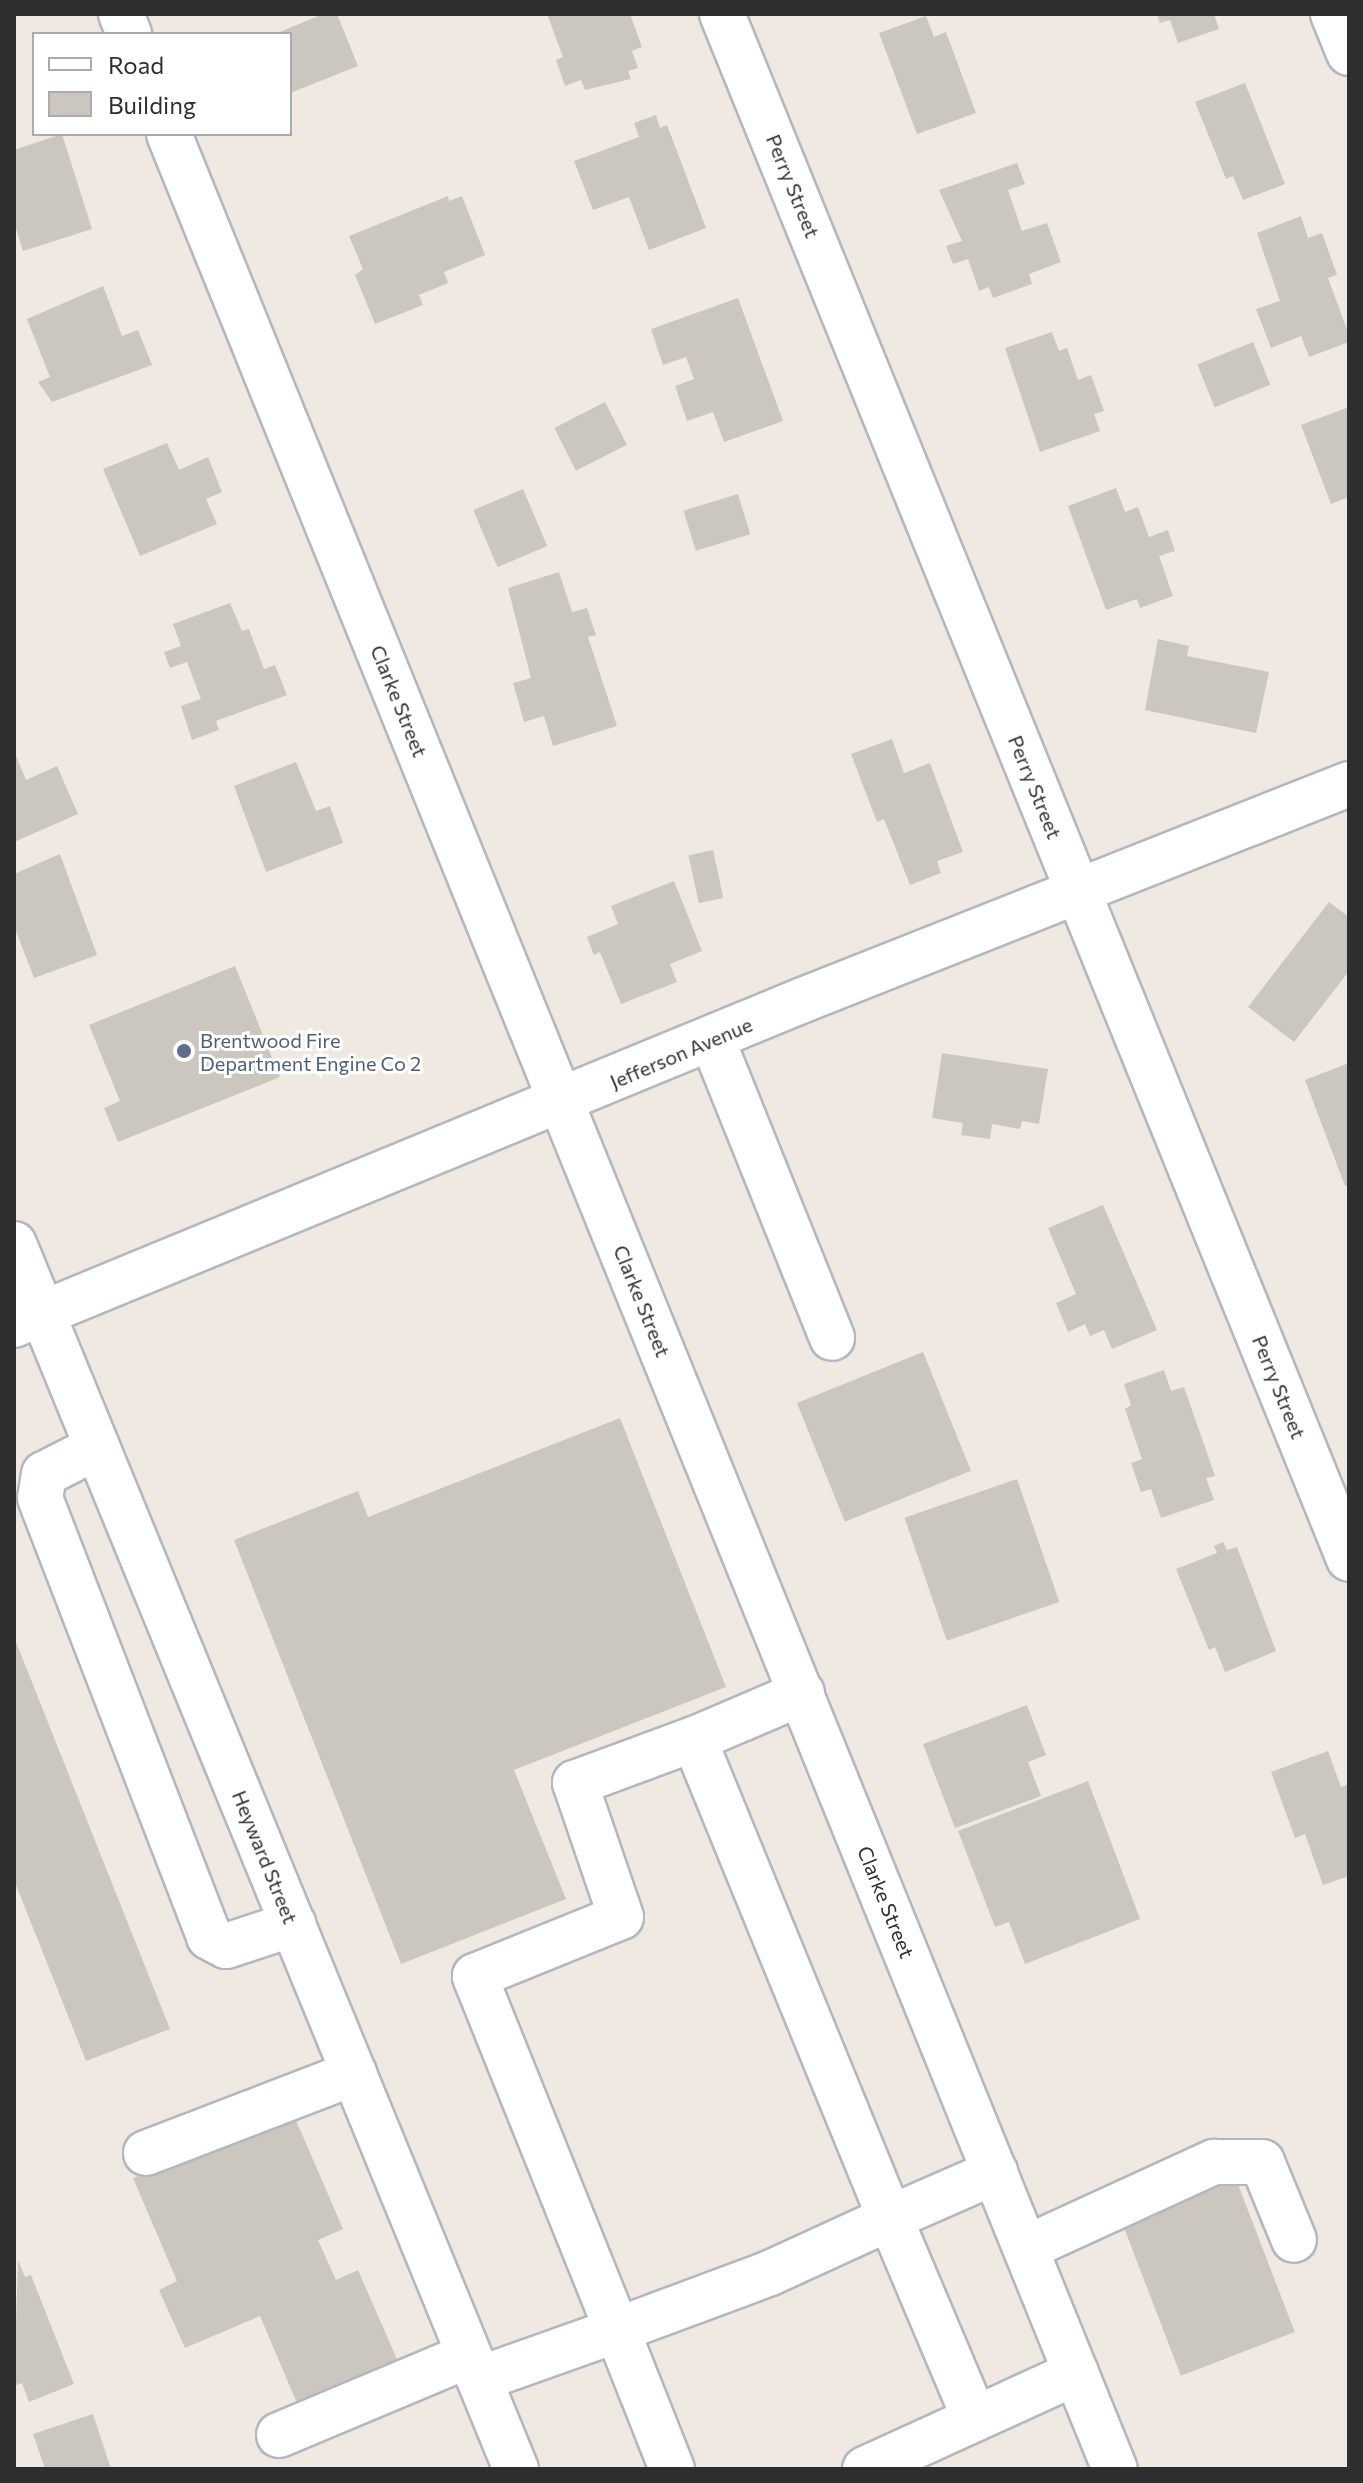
<!DOCTYPE html>
<style>
body{margin:0}
#map{position:relative;width:1363px;height:2483px;overflow:hidden;background:#efe9e1;font-family:Commissioner,sans-serif}
div>[style]{position:absolute}
.building>*{inset:0;background:#cbc7bf;transform-origin:0 0}
.roads{filter:drop-shadow(2px 0 #b4b7c1) drop-shadow(-2px 0 #b4b7c1) drop-shadow(0 2px #b4b7c1) drop-shadow(0 -2px #b4b7c1)}
.minor>*{height:44px;margin:-22px;padding:0 22px;transform-origin:22px;border-radius:22px;background:#fff}
.dots>*{width:22px;height:22px;translate:-50% -50%;box-sizing:border-box;border:4px solid #fff;border-radius:50%}
span{translate:-50% -50%;white-space:nowrap;text-align:center;line-height:1.15;-webkit-text-stroke:6px #fff;paint-order:stroke}
.street-label{font-size:20px;color:#2e2e2e}
.service-label{font-size:20px;color:#4e5e75}
.left{translate:0 -50%;text-align:left}
.frame{position:absolute;inset:0;border:16px solid #2e2e2e;pointer-events:none}
.legend{position:absolute;left:32px;top:32px;width:260px;height:104px;box-sizing:border-box;background:#fff;border:2px solid #ababab;margin:0;padding:10px 14px;list-style:none;font-size:24px;color:#2e2e2e}
.legend li{display:flex;align-items:center;gap:16px;height:40px}
.legend b{width:40px;border:2px solid #ababab}
</style>
<div id="map">
<div class="building">
<i style="clip-path:polygon(323px 14px,337px 14px,358px 66px,290px 93px,290px 34px,275px 34px)"></i>
<i style="clip-path:polygon(547px 14px,630px 14px,642px 47px,632px 51px,638px 68px,628px 71px,631px 79px,585px 90px,581px 80px,565px 86px,556px 60px,563px 57px)"></i>
<i style="clip-path:polygon(1157px 14px,1214px 14px,1219px 29px,1178px 43px,1170px 20px,1160px 23px)"></i>
<i style="clip-path:polygon(926px 16px,934px 37px,946px 32px,976px 113px,917px 134px,879px 33px)"></i>
<i style="clip-path:polygon(1245px 83px,1285px 184px,1243px 200px,1233px 176px,1226px 179px,1195px 102px)"></i>
<i style="clip-path:polygon(656px 115px,660px 128px,667px 125px,706px 228px,649px 250px,629px 197px,593px 210px,574px 161px,639px 137px,634px 123px)"></i>
<i style="clip-path:polygon(62px 134px,92px 229px,23px 251px,14px 222px,14px 150px)"></i>
<i style="clip-path:polygon(1017px 163px,1025px 184px,1008px 190px,1022px 231px,1047px 223px,1061px 262px,1029px 274px,1032px 284px,993px 298px,989px 287px,979px 291px,968px 259px,953px 264px,946px 246px,962px 241px,939px 190px)"></i>
<i style="clip-path:polygon(448px 196px,449px 201px,462px 196px,485px 255px,444px 272px,448px 283px,419px 295px,423px 305px,375px 324px,355px 275px,363px 269px,349px 236px)"></i>
<i style="clip-path:polygon(1301px 216px,1308px 238px,1322px 233px,1337px 275px,1328px 278px,1349px 335px,1349px 342px,1309px 357px,1301px 336px,1271px 348px,1256px 309px,1280px 301px,1257px 233px)"></i>
<i style="clip-path:polygon(103px 286px,122px 336px,138px 330px,152px 365px,52px 402px,38px 382px,50px 377px,27px 319px)"></i>
<i style="clip-path:polygon(738px 298px,783px 421px,724px 442px,713px 412px,687px 421px,675px 386px,694px 379px,686px 357px,663px 365px,651px 329px)"></i>
<i style="clip-path:polygon(1052px 332px,1059px 351px,1067px 348px,1078px 380px,1091px 375px,1104px 411px,1094px 414px,1100px 431px,1040px 452px,1005px 348px)"></i>
<i style="left:1253px;top:342px;width:46px;height:60px;rotate:68deg"></i>
<i style="left:605px;top:402px;width:48px;height:57px;rotate:63deg"></i>
<i style="clip-path:polygon(1349px 407px,1349px 497px,1331px 504px,1301px 425px)"></i>
<i style="clip-path:polygon(167px 443px,179px 470px,208px 457px,222px 492px,206px 499px,217px 524px,140px 556px,103px 469px)"></i>
<i style="clip-path:polygon(1116px 488px,1125px 512px,1138px 507px,1149px 537px,1168px 530px,1175px 551px,1159px 556px,1173px 596px,1140px 608px,1137px 599px,1106px 610px,1068px 506px)"></i>
<i style="left:523px;top:489px;width:62px;height:54px;rotate:67deg"></i>
<i style="left:738px;top:494px;width:42px;height:57px;rotate:73deg"></i>
<i style="clip-path:polygon(559px 572px,572px 612px,587px 608px,596px 635px,588px 637px,617px 726px,553px 746px,544px 716px,524px 722px,513px 683px,531px 678px,508px 588px)"></i>
<i style="clip-path:polygon(230px 603px,242px 631px,249px 629px,264px 669px,275px 665px,287px 695px,216px 721px,219px 730px,192px 740px,181px 706px,201px 699px,187px 662px,170px 668px,164px 652px,181px 646px,173px 624px)"></i>
<i style="clip-path:polygon(1158px 639px,1189px 646px,1187px 656px,1269px 672px,1256px 733px,1145px 710px)"></i>
<i style="clip-path:polygon(892px 739px,904px 773px,930px 763px,963px 852px,937px 861px,941px 873px,910px 885px,884px 819px,877px 822px,851px 754px)"></i>
<i style="clip-path:polygon(14px 751px,26px 780px,57px 766px,78px 814px,14px 842px)"></i>
<i style="clip-path:polygon(296px 762px,316px 811px,330px 806px,343px 843px,266px 872px,234px 786px)"></i>
<i style="left:713px;top:850px;width:49px;height:25px;rotate:78deg"></i>
<i style="clip-path:polygon(60px 854px,97px 955px,34px 978px,14px 926px,14px 874px)"></i>
<i style="clip-path:polygon(674px 881px,702px 951px,670px 964px,677px 982px,621px 1004px,600px 952px,594px 955px,587px 937px,618px 924px,611px 906px)"></i>
<i style="clip-path:polygon(1329px 902px,1349px 917px,1349px 971px,1294px 1042px,1248px 1007px)"></i>
<i style="clip-path:polygon(235px 966px,280px 1077px,118px 1142px,104px 1108px,120px 1101px,89px 1025px)"></i>
<i style="clip-path:polygon(942px 1053px,1048px 1069px,1039px 1124px,1022px 1121px,1020px 1129px,992px 1124px,990px 1139px,961px 1135px,963px 1123px,932px 1118px)"></i>
<i style="clip-path:polygon(1349px 1063px,1349px 1185px,1345px 1186px,1305px 1080px)"></i>
<i style="clip-path:polygon(1103px 1205px,1157px 1330px,1112px 1349px,1104px 1330px,1090px 1336px,1085px 1324px,1068px 1332px,1056px 1303px,1076px 1294px,1048px 1228px)"></i>
<i style="left:923px;top:1352px;width:128px;height:136px;rotate:68deg"></i>
<i style="clip-path:polygon(1164px 1370px,1171px 1391px,1184px 1387px,1215px 1476px,1206px 1478px,1214px 1500px,1161px 1518px,1151px 1489px,1141px 1492px,1131px 1463px,1142px 1459px,1125px 1409px,1131px 1405px,1124px 1384px)"></i>
<i style="clip-path:polygon(620px 1418px,726px 1687px,514px 1770px,566px 1899px,401px 1964px,234px 1540px,358px 1491px,368px 1517px)"></i>
<i style="left:1017px;top:1479px;width:130px;height:119px;rotate:71deg"></i>
<i style="clip-path:polygon(1223px 1542px,1227px 1550px,1237px 1547px,1276px 1651px,1225px 1672px,1215px 1647px,1209px 1650px,1176px 1569px,1217px 1553px,1214px 1546px)"></i>
<i style="clip-path:polygon(14px 1637px,170px 2029px,86px 2061px,14px 1880px)"></i>
<i style="clip-path:polygon(1027px 1705px,1046px 1755px,1028px 1762px,1041px 1796px,955px 1828px,923px 1744px)"></i>
<i style="clip-path:polygon(1328px 1751px,1341px 1787px,1349px 1784px,1349px 1876px,1323px 1885px,1305px 1834px,1295px 1838px,1271px 1772px)"></i>
<i style="clip-path:polygon(1088px 1781px,1140px 1919px,1025px 1964px,1009px 1922px,995px 1927px,958px 1831px)"></i>
<i style="clip-path:polygon(292px 2111px,343px 2229px,318px 2240px,336px 2280px,358px 2270px,400px 2366px,299px 2408px,260px 2316px,185px 2348px,159px 2290px,177px 2281px,133px 2178px)"></i>
<i style="left:1236px;top:2179px;width:164px;height:122px;rotate:69deg"></i>
<i style="clip-path:polygon(18px 2260px,25px 2277px,31px 2275px,74px 2384px,29px 2402px,22px 2383px,14px 2386px)"></i>
<i style="clip-path:polygon(93px 2414px,111px 2469px,45px 2469px,33px 2434px)"></i>
</div>
<div class="roads">
<div class="minor">
<i style="left:121px;top:14px;width:22px;rotate:68deg"></i>
<i style="left:722px;top:14px;width:1667px;rotate:67.91deg"></i>
<i style="left:1333px;top:14px;width:42px;rotate:67.7deg"></i>
<i style="left:169px;top:134px;width:2519px;rotate:67.95deg"></i>
<i style="left:712px;top:1039px;width:322px;rotate:68.1deg"></i>
<i style="left:14px;top:1244px;width:1324px;rotate:67.72deg"></i>
<i style="left:14px;top:1325px;width:853px;rotate:-22.39deg"></i>
<i style="left:803px;top:1000px;width:587px;rotate:-21.58deg"></i>
<i style="left:97px;top:1447px;width:59px;rotate:153deg"></i>
<i style="left:44px;top:1474px;width:24px;rotate:99deg"></i>
<i style="left:40px;top:1498px;width:470px;rotate:68.9deg"></i>
<i style="left:209px;top:1937px;width:19px;rotate:28deg"></i>
<i style="left:226px;top:1946px;width:71px;rotate:-18.2deg"></i>
<i style="left:802px;top:1693px;width:117px;rotate:156.9deg"></i>
<i style="left:694px;top:1739px;width:518px;rotate:67.75deg"></i>
<i style="left:890px;top:2218px;width:115px;rotate:-23.7deg"></i>
<i style="left:146px;top:2153px;width:223px;rotate:-21deg"></i>
<i style="left:1026px;top:2248px;width:207px;rotate:-24.6deg"></i>
<i style="left:1214px;top:2162px;width:48px"></i>
<i style="left:1262px;top:2162px;width:84px;rotate:67.7deg"></i>
<i style="left:479px;top:2379px;width:146px;rotate:-19.5deg"></i>
<i style="left:617px;top:2330px;width:381px;rotate:-111.9deg"></i>
<i style="left:475px;top:1976px;width:157px;rotate:-22deg"></i>
<i style="left:621px;top:1917px;width:142px;rotate:-108.9deg"></i>
<i style="left:575px;top:1783px;width:127px;rotate:-20.3deg"></i>
<i style="left:279px;top:2435px;width:206px;rotate:-22.8deg"></i>
<i style="left:672px;top:2469px;width:149px;rotate:-111.6deg"></i>
<i style="left:617px;top:2330px;width:163px;rotate:-20.4deg"></i>
<i style="left:770px;top:2273px;width:132px;rotate:-24.6deg"></i>
<i style="left:890px;top:2218px;width:218px;rotate:67.1deg"></i>
<i style="left:865px;top:2469px;width:232px;rotate:-24.5deg"></i>
</div>
</div>
<div class="dots">
<i style="left:184px;top:1051px;background:#5c6f8a"></i>
</div>
<div class="street-label">
<span style="left:793px;top:186px;rotate:68deg">Perry Street</span>
<span style="left:399px;top:701px;rotate:68deg">Clarke Street</span>
<span style="left:1035px;top:787px;rotate:68deg">Perry Street</span>
<span style="left:681px;top:1053px;rotate:-23deg">Jefferson Avenue</span>
<span style="left:642px;top:1301px;rotate:68deg">Clarke Street</span>
<span style="left:1279px;top:1387px;rotate:68deg">Perry Street</span>
<span style="left:265px;top:1857px;rotate:68deg">Heyward Street</span>
<span style="left:886px;top:1902px;rotate:68deg">Clarke Street</span>
</div>
<div class="service-label">
<span class="left" style="left:200px;top:1052px">Brentwood Fire<br>Department Engine Co 2</span>
</div>
<div class="frame"></div>
<ul class="legend">
<li><b style="height:10px;background:#fff"></b>Road</li>
<li><b style="height:22px;background:#cbc7bf"></b>Building</li>
</ul>
</div>
